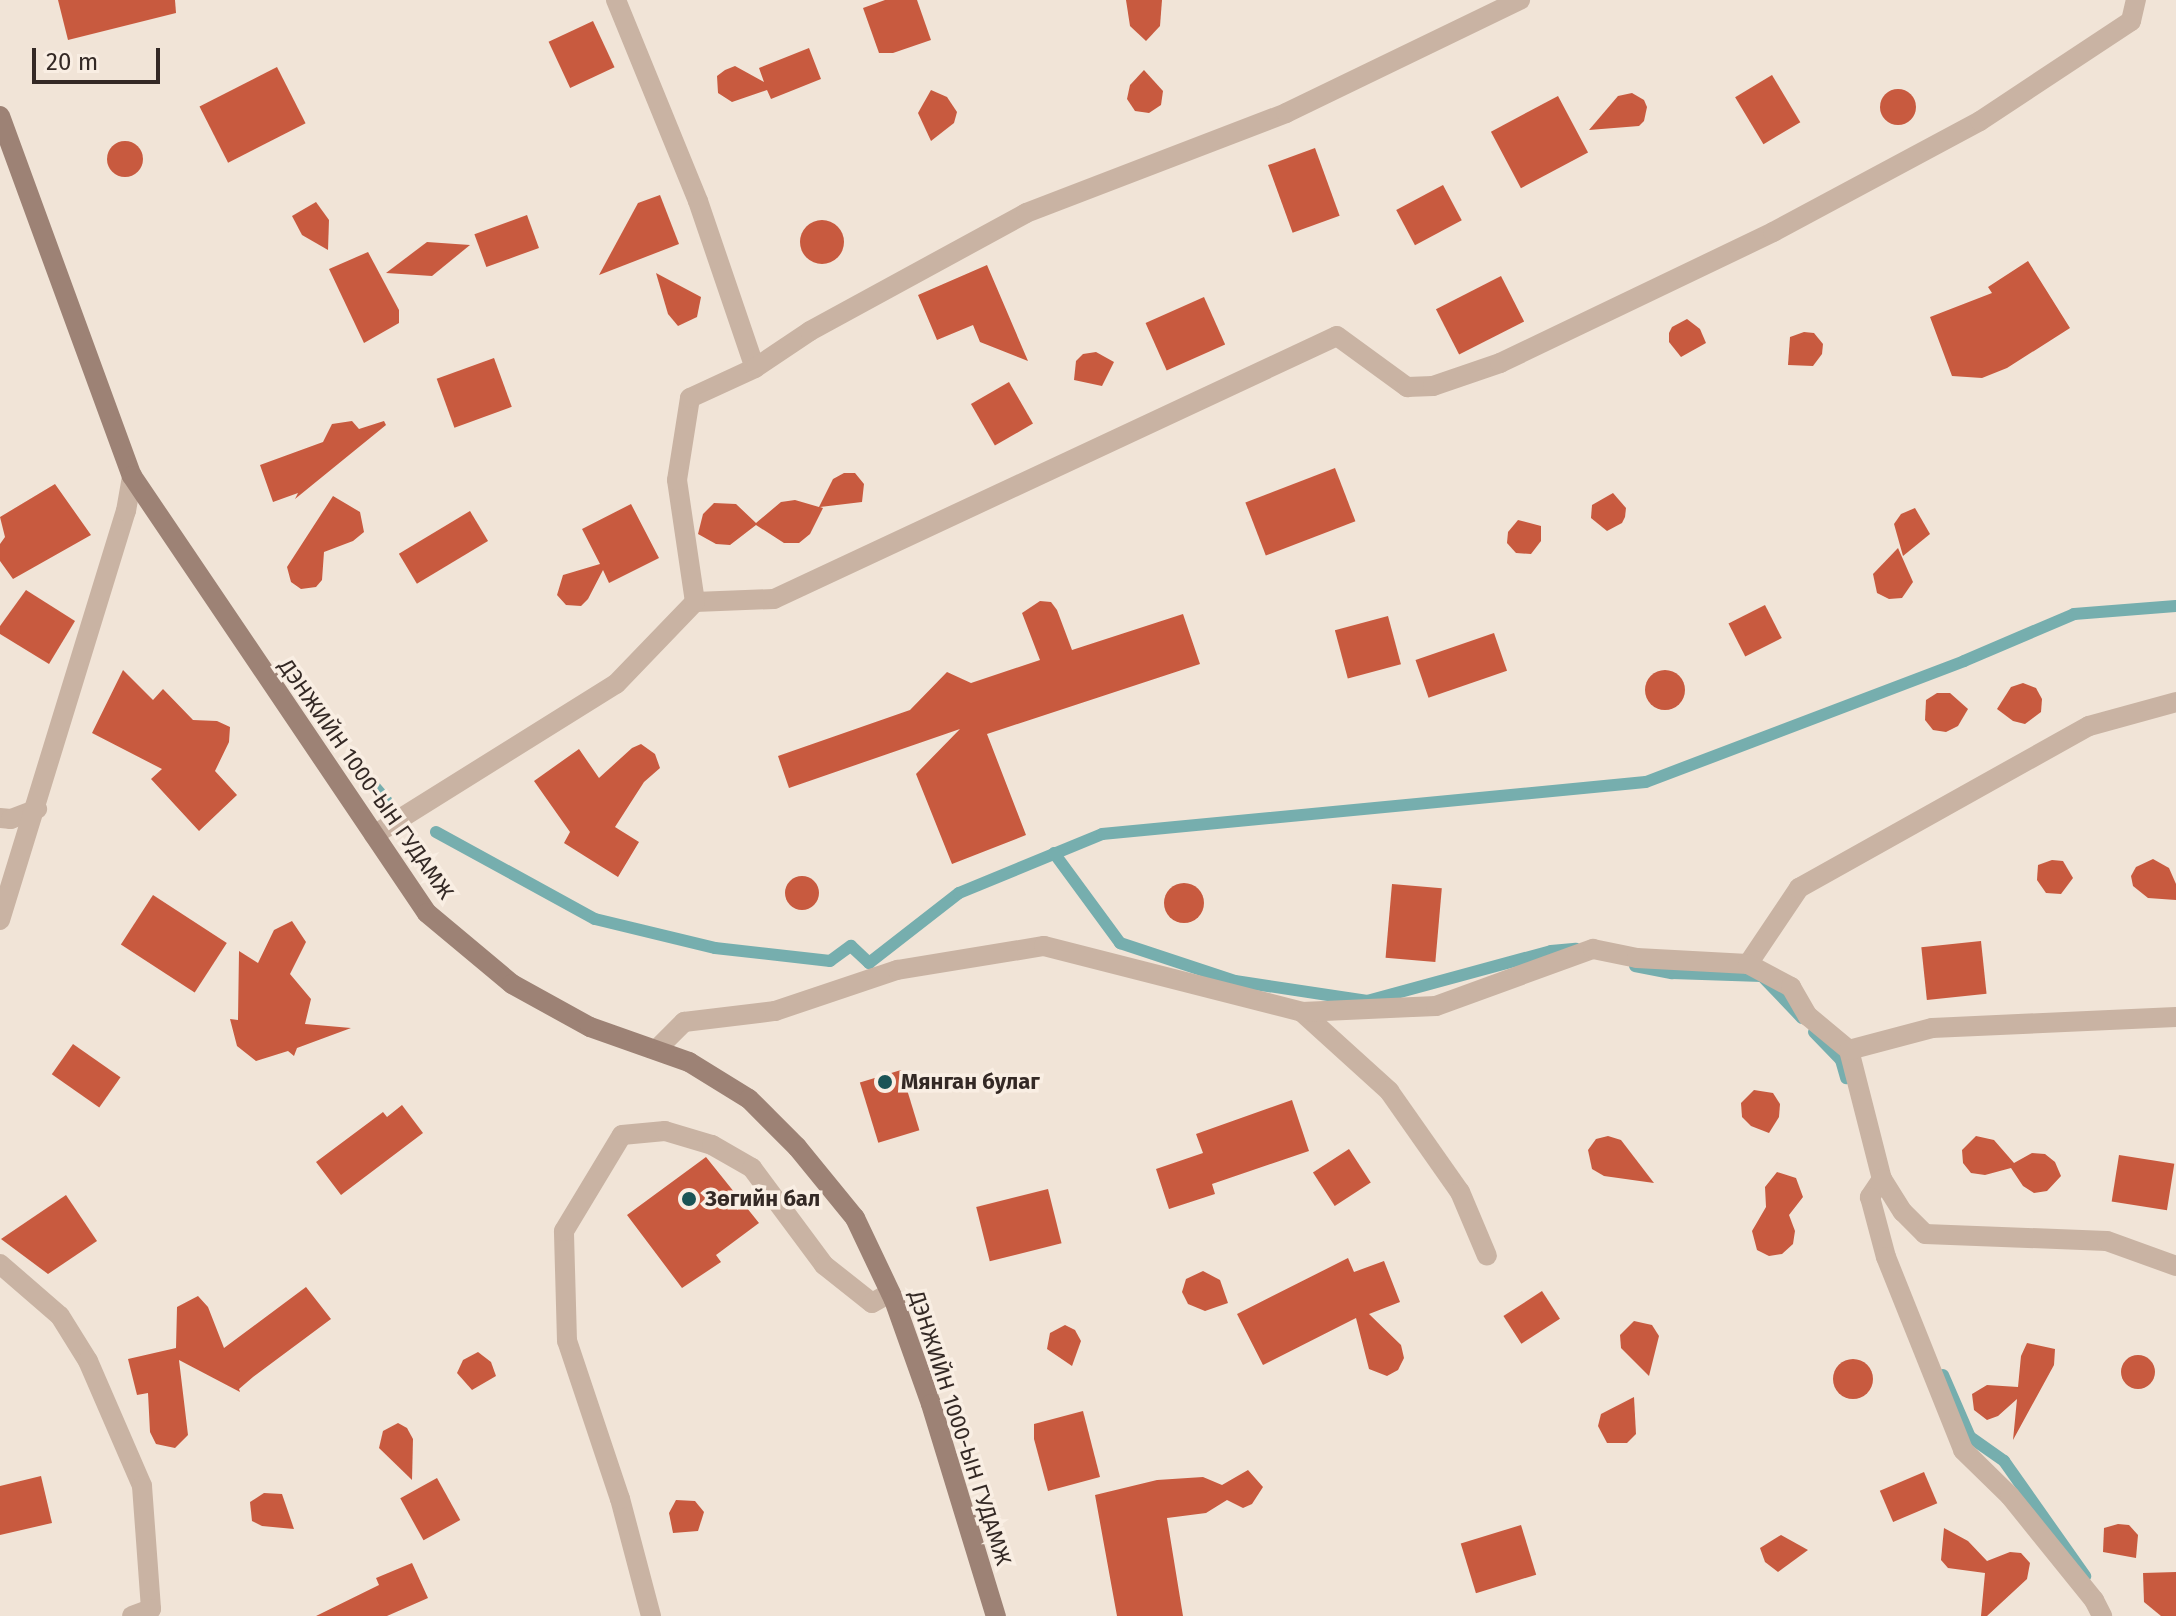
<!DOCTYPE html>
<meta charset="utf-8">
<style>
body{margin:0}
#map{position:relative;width:2176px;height:1616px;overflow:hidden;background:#f1e4d7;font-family:"Fira Sans",sans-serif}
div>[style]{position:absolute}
.stream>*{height:12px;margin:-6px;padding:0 6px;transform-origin:6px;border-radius:6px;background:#76aeae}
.building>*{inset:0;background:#c85a3f;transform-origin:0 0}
.round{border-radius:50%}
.street>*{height:20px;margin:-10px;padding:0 10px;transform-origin:10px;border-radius:10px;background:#c9b3a3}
.secondary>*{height:20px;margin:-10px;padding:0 10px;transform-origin:10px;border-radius:10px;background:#9d8275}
.dots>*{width:22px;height:22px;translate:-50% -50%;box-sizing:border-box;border:4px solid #f9eee3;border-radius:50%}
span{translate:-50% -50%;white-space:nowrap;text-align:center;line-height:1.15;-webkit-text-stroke:7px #f9eee3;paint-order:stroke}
.street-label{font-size:22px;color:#342925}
.poi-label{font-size:22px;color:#342925;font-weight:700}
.left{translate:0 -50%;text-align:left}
.scale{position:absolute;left:32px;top:48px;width:128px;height:36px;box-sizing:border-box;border:4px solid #342925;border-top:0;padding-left:10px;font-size:24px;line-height:28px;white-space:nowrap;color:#342925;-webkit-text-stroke:6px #f9eee3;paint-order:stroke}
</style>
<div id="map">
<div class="stream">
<i style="left:356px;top:765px;width:46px;rotate:49.4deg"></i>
<i style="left:436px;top:832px;width:181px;rotate:28.7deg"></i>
<i style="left:595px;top:919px;width:123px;rotate:13.6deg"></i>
<i style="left:715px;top:948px;width:116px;rotate:6.4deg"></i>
<i style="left:830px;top:961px;width:26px;rotate:-36deg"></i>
<i style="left:851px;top:946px;width:25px;rotate:43deg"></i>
<i style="left:869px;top:963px;width:114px;rotate:-37.9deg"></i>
<i style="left:959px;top:893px;width:155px;rotate:-22.4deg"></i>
<i style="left:1102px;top:834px;width:546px;rotate:-5.46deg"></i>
<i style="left:1646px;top:782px;width:340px;rotate:-20.8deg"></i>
<i style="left:1964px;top:661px;width:120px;rotate:-23.1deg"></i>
<i style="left:2074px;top:614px;width:102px;rotate:-4.5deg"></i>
<i style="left:1054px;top:853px;width:112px;rotate:53.7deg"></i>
<i style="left:1120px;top:943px;width:121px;rotate:18.3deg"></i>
<i style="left:1235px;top:981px;width:134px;rotate:8.6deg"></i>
<i style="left:1367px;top:1001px;width:191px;rotate:-15.2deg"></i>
<i style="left:1551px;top:951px;width:25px;rotate:-5deg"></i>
<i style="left:1635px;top:966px;width:38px;rotate:11deg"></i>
<i style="left:1672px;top:973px;width:90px;rotate:1.9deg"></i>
<i style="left:1762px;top:976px;width:58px;rotate:46.4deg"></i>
<i style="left:1814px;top:1032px;width:39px;rotate:46deg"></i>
<i style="left:1841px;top:1060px;width:19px;rotate:74deg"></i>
<i style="left:1943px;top:1375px;width:68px;rotate:66.5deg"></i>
<i style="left:1970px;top:1437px;width:42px;rotate:35.2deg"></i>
<i style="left:2004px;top:1461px;width:141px;rotate:54.8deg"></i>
</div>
<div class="building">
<i style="clip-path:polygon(58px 0,175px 0,176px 13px,68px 40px)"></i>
<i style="clip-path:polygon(885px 0,917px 0,931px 40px,893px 53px,879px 53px,863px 8px)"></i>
<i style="clip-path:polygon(1126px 0,1162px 0,1160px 26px,1146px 41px,1130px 26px)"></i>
<i style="left:593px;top:21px;width:51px;height:49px;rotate:65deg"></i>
<i style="clip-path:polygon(809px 48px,821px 79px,771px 99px,767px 90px,732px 102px,718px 93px,717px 76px,725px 70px,735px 66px,764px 82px,759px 68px)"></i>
<i style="left:277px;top:67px;width:63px;height:87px;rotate:63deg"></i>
<i style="clip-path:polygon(1144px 70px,1163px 91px,1161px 105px,1149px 113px,1135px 111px,1127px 99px,1130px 85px)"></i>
<i style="left:1772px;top:75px;width:55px;height:43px;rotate:59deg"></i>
<i class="round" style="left:1880px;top:89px;width:36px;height:36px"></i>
<i style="clip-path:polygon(931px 90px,947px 97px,957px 112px,954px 123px,931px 141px,918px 113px)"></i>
<i style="clip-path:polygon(1632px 93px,1644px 100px,1647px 107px,1644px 121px,1639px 126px,1589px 130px,1618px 96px)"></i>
<i style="left:1558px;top:96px;width:64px;height:76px;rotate:62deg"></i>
<i class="round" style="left:107px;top:141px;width:36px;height:36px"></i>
<i style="left:1315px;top:148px;width:72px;height:50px;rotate:70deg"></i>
<i style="left:1443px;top:185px;width:40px;height:53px;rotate:62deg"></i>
<i style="clip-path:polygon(660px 195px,679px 244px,599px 275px,638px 203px)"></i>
<i style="clip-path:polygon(316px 202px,329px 220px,328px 250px,302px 235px,292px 216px)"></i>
<i style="left:527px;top:215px;width:35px;height:56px;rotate:70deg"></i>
<i class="round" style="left:800px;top:220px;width:44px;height:44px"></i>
<i style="clip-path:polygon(427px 242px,470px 245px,432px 276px,386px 273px)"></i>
<i style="clip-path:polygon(368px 252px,399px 310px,399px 323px,364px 343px,329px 269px)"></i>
<i style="clip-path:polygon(2028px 261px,2070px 328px,2007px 368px,1982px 378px,1952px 376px,1930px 317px,1992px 293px,1988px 287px)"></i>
<i style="clip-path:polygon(987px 265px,1028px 361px,980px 342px,973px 325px,937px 340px,918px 295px)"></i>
<i style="clip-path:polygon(656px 273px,701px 297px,697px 317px,678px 326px,668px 314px)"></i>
<i style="left:1501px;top:276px;width:51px;height:73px;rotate:63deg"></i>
<i style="left:1204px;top:297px;width:52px;height:64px;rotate:66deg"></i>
<i style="clip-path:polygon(1687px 319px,1700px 329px,1706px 343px,1681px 357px,1669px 342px,1669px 333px,1672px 327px)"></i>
<i style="clip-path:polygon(1804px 332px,1814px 333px,1823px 344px,1822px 354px,1813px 366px,1788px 365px,1790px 337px)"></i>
<i style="clip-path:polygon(1096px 352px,1114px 362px,1102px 386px,1074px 380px,1076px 361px,1083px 354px)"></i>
<i style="left:494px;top:358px;width:52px;height:61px;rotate:70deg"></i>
<i style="left:1009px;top:382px;width:48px;height:44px;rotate:60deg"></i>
<i style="clip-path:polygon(352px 421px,359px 429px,384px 421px,386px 425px,295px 499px,298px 493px,273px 502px,260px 465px,323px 442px,332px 424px)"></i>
<i style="left:1335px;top:468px;width:57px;height:96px;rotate:69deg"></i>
<i style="clip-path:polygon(844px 473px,855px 473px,864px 484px,862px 502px,820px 507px,823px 508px,810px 534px,799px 543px,784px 543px,756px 525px,730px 545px,716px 544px,698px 534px,703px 514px,714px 503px,736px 504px,756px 523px,781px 502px,795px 500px,819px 507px,833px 479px)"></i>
<i style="clip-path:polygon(55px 484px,91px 535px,13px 579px,0 561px,0 544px,5px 537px,0 517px)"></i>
<i style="clip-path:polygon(1613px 493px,1626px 508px,1625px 517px,1622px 523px,1607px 531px,1591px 518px,1592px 505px)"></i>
<i style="clip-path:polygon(333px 496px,360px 512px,364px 532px,353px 541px,324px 552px,322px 580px,316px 587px,301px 589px,291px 582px,287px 567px)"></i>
<i style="clip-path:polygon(631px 504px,659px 558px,609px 583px,603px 570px,588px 599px,581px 606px,566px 605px,557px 595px,563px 575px,600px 564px,582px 529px)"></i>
<i style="clip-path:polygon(1915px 508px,1930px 534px,1903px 556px,1894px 524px,1901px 514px)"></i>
<i style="left:470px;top:511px;width:35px;height:83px;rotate:59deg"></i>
<i style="clip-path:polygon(1518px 520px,1541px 526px,1541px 541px,1531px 554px,1516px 553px,1507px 543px,1508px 532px)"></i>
<i style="clip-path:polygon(1898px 548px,1913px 582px,1902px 598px,1889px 599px,1877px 593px,1873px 574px)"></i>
<i style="clip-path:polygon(26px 590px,75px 621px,49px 664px,0 634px,0 626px)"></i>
<i style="clip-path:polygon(1040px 601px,1051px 602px,1057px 610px,1072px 650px,1183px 614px,1200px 664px,987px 734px,1026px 835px,952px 864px,916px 774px,960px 729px,789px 788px,778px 756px,910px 710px,947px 672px,971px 683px,1040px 660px,1022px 613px)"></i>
<i style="left:1765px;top:605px;width:37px;height:41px;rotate:63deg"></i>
<i style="left:1388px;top:616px;width:50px;height:55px;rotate:75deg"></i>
<i style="left:1494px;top:633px;width:40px;height:83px;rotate:71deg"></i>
<i style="clip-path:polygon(123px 670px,153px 700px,163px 689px,193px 720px,217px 721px,230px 727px,229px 742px,215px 771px,237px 795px,199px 831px,151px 779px,162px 769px,92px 733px)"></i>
<i class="round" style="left:1645px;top:670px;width:40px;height:40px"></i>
<i style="clip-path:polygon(2023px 683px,2036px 688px,2042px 699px,2041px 712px,2025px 724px,2013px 721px,1997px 709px,2011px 687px)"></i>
<i style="clip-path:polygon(1937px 693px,1950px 693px,1968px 709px,1958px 726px,1946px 732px,1933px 730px,1925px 720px,1926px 700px)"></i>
<i style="clip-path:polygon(641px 744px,655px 754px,660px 768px,644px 782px,615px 827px,639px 842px,618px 877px,564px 843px,570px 832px,534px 781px,579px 749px,599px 778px,632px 748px)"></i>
<i style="clip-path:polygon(2153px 859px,2169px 868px,2176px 884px,2176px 900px,2148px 898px,2133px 886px,2131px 876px,2136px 867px)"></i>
<i style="clip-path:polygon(2052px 860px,2063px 861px,2073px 878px,2061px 894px,2046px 893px,2037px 880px,2038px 865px)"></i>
<i class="round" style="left:785px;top:876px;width:34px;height:34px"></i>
<i class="round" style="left:1164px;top:883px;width:40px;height:40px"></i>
<i style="left:1392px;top:884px;width:50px;height:74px;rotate:5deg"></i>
<i style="left:153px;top:895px;width:88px;height:59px;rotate:33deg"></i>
<i style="clip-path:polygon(292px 921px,306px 942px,290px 974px,311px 999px,305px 1024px,351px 1028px,297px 1048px,294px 1056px,288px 1051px,256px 1061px,237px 1046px,230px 1019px,238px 1020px,239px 951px,258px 963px,274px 930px)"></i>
<i style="left:1981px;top:941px;width:53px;height:60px;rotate:84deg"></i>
<i style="left:73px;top:1044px;width:58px;height:37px;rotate:35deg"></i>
<i style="left:901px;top:1070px;width:63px;height:43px;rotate:73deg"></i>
<i style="clip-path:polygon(1754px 1090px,1773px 1093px,1780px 1104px,1779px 1117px,1769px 1133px,1751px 1126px,1742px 1117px,1741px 1103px)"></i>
<i style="clip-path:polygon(1292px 1100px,1309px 1151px,1212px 1184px,1215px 1194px,1169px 1209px,1156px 1169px,1203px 1153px,1196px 1134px)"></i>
<i style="clip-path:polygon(402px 1105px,423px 1133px,341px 1195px,316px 1162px,383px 1112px,387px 1117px)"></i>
<i style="clip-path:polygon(1608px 1136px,1621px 1140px,1654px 1183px,1604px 1176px,1592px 1169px,1588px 1150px,1596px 1139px)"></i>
<i style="clip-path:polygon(1976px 1136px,1994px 1140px,2014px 1163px,2032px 1153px,2045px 1154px,2055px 1162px,2061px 1176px,2047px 1191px,2034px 1193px,2023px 1186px,2011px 1168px,1985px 1175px,1971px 1173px,1963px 1163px,1962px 1150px)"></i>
<i style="left:1349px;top:1149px;width:40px;height:43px;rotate:57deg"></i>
<i style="left:2119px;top:1155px;width:56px;height:47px;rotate:9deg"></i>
<i style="clip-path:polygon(706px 1157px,759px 1223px,716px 1255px,721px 1262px,682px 1288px,627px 1215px)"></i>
<i style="clip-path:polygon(1777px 1172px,1796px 1178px,1803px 1197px,1789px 1215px,1795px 1231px,1793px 1244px,1782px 1254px,1769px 1256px,1757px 1250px,1752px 1231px,1766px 1207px,1765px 1187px)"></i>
<i style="left:1048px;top:1189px;width:56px;height:74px;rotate:76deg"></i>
<i style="clip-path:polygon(66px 1195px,97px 1241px,48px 1274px,1px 1239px)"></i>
<i style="clip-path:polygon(1348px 1258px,1354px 1272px,1384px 1261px,1400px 1302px,1369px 1314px,1401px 1345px,1404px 1358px,1398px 1370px,1387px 1376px,1369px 1369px,1356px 1318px,1263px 1365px,1237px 1314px)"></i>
<i style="clip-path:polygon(1203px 1271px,1220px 1280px,1228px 1303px,1205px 1311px,1188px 1304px,1182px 1292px,1186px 1279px)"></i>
<i style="clip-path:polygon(306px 1287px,331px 1319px,253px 1377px,239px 1389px,240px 1392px,179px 1360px,188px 1435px,175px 1448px,156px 1444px,150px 1432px,148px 1393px,137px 1395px,128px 1359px,176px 1348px,177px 1307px,198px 1296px,208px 1307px,224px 1348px)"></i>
<i style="left:1542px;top:1291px;width:33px;height:46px;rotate:57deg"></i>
<i style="clip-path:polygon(1634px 1321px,1652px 1325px,1659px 1336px,1649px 1376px,1621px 1348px,1620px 1335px)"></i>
<i style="clip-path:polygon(1065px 1325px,1075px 1330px,1081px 1341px,1072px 1366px,1047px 1349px,1050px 1333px)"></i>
<i style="clip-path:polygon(2027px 1343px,2055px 1349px,2054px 1365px,2013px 1440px,2017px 1399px,1998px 1416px,1987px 1420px,1974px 1410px,1972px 1394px,1987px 1385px,2018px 1387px,2021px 1356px)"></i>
<i style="clip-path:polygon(478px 1352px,491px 1362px,496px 1376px,472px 1390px,457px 1373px,463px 1360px)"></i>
<i class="round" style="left:2121px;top:1355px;width:34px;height:34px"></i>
<i class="round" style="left:1833px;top:1359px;width:40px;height:40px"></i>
<i style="clip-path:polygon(1634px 1397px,1636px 1434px,1627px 1443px,1607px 1443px,1598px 1426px,1601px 1414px)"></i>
<i style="clip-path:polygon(1083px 1411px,1100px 1477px,1048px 1491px,1034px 1439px,1034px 1424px)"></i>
<i style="clip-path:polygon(398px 1423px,407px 1428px,413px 1439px,412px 1480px,379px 1448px,383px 1431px)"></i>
<i style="clip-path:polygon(1248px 1470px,1263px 1487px,1252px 1504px,1243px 1508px,1227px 1500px,1206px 1513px,1167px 1518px,1183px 1616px,1117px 1616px,1095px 1495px,1157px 1480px,1203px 1477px,1222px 1485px)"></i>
<i style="left:1924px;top:1472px;width:34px;height:48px;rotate:67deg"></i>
<i style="clip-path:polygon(41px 1476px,52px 1523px,0 1535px,0 1486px)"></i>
<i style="left:437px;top:1478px;width:48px;height:42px;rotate:61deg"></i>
<i style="clip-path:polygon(264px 1493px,282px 1494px,294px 1529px,262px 1526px,252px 1521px,250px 1502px)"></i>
<i style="clip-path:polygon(676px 1500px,695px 1501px,704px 1512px,698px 1531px,673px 1533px,669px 1513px)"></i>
<i style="clip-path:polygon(2118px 1524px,2129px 1525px,2138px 1535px,2136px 1558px,2103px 1552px,2104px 1528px)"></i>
<i style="left:1521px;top:1525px;width:52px;height:63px;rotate:73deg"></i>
<i style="clip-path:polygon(1944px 1528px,1968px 1541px,1987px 1561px,2010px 1552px,2021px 1553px,2030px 1563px,2027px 1579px,1987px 1616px,1981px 1616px,1985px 1573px,1948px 1568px,1941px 1560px)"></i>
<i style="clip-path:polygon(1781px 1535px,1808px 1550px,1778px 1572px,1765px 1562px,1760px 1548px)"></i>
<i style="clip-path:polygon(412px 1563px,428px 1598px,387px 1616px,316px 1616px,379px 1585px,376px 1578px)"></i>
<i style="clip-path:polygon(2176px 1572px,2176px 1616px,2161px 1616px,2144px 1602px,2143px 1573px)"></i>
</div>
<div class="street">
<i style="left:616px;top:0;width:217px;rotate:67.8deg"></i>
<i style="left:698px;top:201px;width:176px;rotate:71.2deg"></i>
<i style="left:695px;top:602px;width:79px;rotate:-2.2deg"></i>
<i style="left:774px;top:599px;width:621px;rotate:-25.04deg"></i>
<i style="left:1337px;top:336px;width:87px;rotate:36.1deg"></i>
<i style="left:1407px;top:387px;width:26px;rotate:-2deg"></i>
<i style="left:1433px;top:386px;width:71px;rotate:-18.9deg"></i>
<i style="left:1500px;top:363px;width:303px;rotate:-25.6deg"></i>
<i style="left:1773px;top:232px;width:235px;rotate:-28.2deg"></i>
<i style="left:1980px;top:121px;width:181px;rotate:-33.5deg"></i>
<i style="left:2131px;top:21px;width:22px;rotate:-77deg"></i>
<i style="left:0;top:818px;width:11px;rotate:5deg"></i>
<i style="left:11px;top:819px;width:28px;rotate:-21deg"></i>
<i style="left:374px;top:835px;width:285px;rotate:-32deg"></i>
<i style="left:616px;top:684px;width:114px;rotate:-46.1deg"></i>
<i style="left:695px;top:602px;width:123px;rotate:-98.4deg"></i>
<i style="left:677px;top:480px;width:83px;rotate:-81deg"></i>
<i style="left:690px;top:398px;width:72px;rotate:-24.8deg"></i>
<i style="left:755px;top:368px;width:66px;rotate:-33.9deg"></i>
<i style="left:810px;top:331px;width:246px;rotate:-28.6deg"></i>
<i style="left:1026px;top:213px;width:279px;rotate:-21deg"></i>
<i style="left:1286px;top:113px;width:260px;rotate:-25.8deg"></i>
<i style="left:0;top:920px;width:428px;rotate:-72.9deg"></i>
<i style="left:126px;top:511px;width:36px;rotate:-80deg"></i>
<i style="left:1748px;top:964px;width:92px;rotate:-56.1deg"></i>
<i style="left:1799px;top:888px;width:332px;rotate:-29.2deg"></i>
<i style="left:2089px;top:726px;width:90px;rotate:-15.4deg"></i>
<i style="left:1302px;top:1012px;width:118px;rotate:42.2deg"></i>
<i style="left:1389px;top:1091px;width:123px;rotate:54.9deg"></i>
<i style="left:1460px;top:1192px;width:69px;rotate:67.1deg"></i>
<i style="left:656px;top:1050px;width:40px;rotate:-45deg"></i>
<i style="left:684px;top:1022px;width:92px;rotate:-6.9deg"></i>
<i style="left:775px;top:1011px;width:129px;rotate:-18.6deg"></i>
<i style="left:897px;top:970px;width:149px;rotate:-9.3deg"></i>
<i style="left:1044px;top:946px;width:266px;rotate:14.3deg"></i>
<i style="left:1302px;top:1012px;width:134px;rotate:-2.6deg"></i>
<i style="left:1436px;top:1006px;width:167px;rotate:-20deg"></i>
<i style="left:1593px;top:949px;width:45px;rotate:11.6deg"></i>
<i style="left:1637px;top:958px;width:111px;rotate:3.1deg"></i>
<i style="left:1748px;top:964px;width:49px;rotate:28.1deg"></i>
<i style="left:1791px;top:987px;width:34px;rotate:60deg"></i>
<i style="left:1808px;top:1016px;width:53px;rotate:39.7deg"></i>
<i style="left:1849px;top:1050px;width:133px;rotate:75.7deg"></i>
<i style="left:1882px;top:1179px;width:39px;rotate:58deg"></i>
<i style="left:1903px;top:1212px;width:31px;rotate:45deg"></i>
<i style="left:1925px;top:1234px;width:182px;rotate:2.2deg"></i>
<i style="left:2107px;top:1241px;width:73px;rotate:19.9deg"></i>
<i style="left:1849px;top:1050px;width:86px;rotate:-14.8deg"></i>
<i style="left:1932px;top:1028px;width:244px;rotate:-2.6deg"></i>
<i style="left:1882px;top:1179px;width:22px;rotate:124deg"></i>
<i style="left:1870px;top:1197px;width:62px;rotate:75.1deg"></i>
<i style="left:1886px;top:1257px;width:208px;rotate:68.2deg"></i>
<i style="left:1963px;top:1450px;width:66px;rotate:44.4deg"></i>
<i style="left:2010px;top:1496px;width:134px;rotate:51.1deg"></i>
<i style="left:2094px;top:1600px;width:18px;rotate:63deg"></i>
<i style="left:0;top:1264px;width:79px;rotate:40.9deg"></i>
<i style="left:60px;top:1316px;width:53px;rotate:58.1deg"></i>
<i style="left:88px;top:1361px;width:136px;rotate:66.6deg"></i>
<i style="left:142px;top:1486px;width:123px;rotate:85.8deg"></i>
<i style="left:151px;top:1609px;width:20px;rotate:160deg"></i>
<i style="left:651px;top:1616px;width:121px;rotate:-104.8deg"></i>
<i style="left:620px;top:1499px;width:167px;rotate:-108.5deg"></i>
<i style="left:567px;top:1341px;width:110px;rotate:-91.6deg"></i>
<i style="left:564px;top:1231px;width:112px;rotate:-58.9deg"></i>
<i style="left:622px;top:1135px;width:43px;rotate:-5.3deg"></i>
<i style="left:665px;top:1131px;width:49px;rotate:16.6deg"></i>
<i style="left:712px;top:1145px;width:46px;rotate:29.9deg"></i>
<i style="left:752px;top:1168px;width:121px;rotate:53.4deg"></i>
<i style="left:824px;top:1265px;width:61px;rotate:38.4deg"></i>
<i style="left:872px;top:1303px;width:21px;rotate:-29deg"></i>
</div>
<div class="secondary">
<i style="left:0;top:116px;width:383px;rotate:69.9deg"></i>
<i style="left:132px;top:476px;width:527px;rotate:55.98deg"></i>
<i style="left:427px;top:913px;width:111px;rotate:39.9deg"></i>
<i style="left:512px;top:984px;width:89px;rotate:28.9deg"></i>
<i style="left:590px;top:1027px;width:105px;rotate:19.5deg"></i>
<i style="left:689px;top:1062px;width:70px;rotate:31.7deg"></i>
<i style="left:749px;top:1099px;width:68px;rotate:45deg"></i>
<i style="left:797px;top:1147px;width:92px;rotate:50.8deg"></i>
<i style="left:855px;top:1218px;width:91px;rotate:64.6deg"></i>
<i style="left:894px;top:1300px;width:110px;rotate:70.4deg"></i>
<i style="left:931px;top:1404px;width:222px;rotate:73deg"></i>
</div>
<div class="dots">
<i style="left:885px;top:1082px;background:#1b5456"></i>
<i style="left:689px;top:1199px;background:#1b5456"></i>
</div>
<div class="street-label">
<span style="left:366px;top:779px;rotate:55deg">ДЭНЖИЙН 1000-ЫН ГУДАМЖ</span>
<span style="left:960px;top:1428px;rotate:72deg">ДЭНЖИЙН 1000-ЫН ГУДАМЖ</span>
</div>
<div class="poi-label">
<span class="left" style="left:901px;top:1082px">Мянган булаг</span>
<span class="left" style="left:705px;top:1199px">Зөгийн бал</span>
</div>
<div class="scale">20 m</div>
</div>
